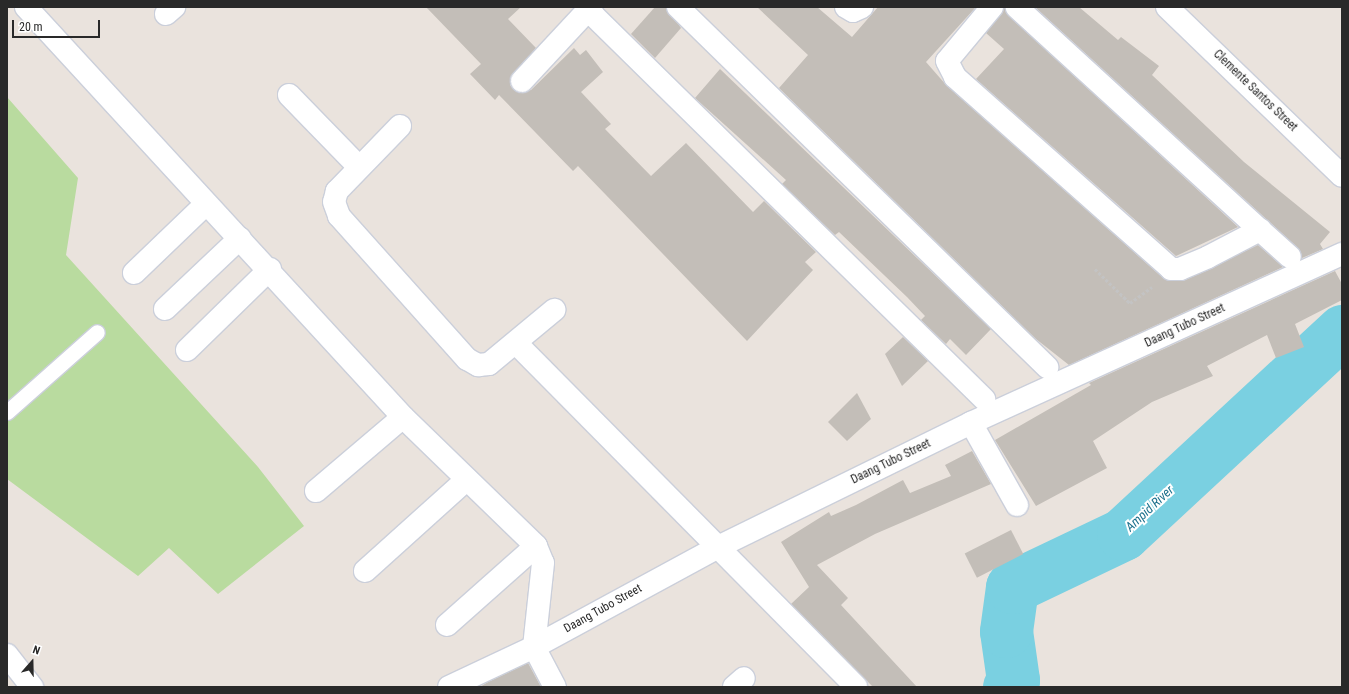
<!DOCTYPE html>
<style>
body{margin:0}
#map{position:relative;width:1349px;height:694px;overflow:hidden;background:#eae3dd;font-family:"Roboto Condensed",sans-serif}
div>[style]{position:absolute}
.green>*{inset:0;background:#b9db9f}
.river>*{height:53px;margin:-26.5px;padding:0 26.5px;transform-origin:26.5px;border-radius:26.5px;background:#7ad0e1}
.building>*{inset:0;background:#c3beb8;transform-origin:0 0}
.path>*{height:2.5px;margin-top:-1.25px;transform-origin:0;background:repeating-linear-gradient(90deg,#c3c3c3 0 3px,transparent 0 5px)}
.roads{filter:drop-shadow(1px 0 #cbcfda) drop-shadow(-1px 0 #cbcfda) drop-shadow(0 1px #cbcfda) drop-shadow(0 -1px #cbcfda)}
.service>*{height:15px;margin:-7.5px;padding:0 7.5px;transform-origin:7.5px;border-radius:7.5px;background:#fff}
.minor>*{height:22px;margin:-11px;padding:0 11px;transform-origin:11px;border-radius:11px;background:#fff}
span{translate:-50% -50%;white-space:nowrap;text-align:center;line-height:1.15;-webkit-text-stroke:4px #fff;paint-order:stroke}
.street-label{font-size:12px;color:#292929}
.water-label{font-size:13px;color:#1b708c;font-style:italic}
.frame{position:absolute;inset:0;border:8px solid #292929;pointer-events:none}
.north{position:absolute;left:12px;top:642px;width:40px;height:40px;-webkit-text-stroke:3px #fff;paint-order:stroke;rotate:20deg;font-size:11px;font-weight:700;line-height:16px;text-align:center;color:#292929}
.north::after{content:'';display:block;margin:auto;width:14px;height:18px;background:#292929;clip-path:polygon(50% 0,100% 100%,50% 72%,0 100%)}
.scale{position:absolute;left:12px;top:20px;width:88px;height:18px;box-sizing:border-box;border:2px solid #292929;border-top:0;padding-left:5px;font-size:12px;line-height:14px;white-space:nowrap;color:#292929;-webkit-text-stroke:3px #fff;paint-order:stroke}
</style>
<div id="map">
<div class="green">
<i style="clip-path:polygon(7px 97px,78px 178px,66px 255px,258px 467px,304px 526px,218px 594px,169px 548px,138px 576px,7px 479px)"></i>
</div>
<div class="river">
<i style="left:1009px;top:687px;width:8px;rotate:-60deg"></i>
<i style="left:1013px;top:680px;width:49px;rotate:-98.1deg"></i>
<i style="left:1006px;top:631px;width:44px;rotate:-82.2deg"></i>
<i style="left:1012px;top:587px;width:123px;rotate:-25.5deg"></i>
<i style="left:1123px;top:534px;width:299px;rotate:-42.8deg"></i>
</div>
<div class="building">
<i style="clip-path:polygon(426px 7px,521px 7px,508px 19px,536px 48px,510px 78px,510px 85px,519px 93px,531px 90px,574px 48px,580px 55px,586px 50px,603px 72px,581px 92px,611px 124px,605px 129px,651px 176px,686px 143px,753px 212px,764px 201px,816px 252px,805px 262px,813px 270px,747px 341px,578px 166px,573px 171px,499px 95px,495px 100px,470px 74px,481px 64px)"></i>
<i style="clip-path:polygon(655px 7px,666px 7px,681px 28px,655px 58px,631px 34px)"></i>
<i style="clip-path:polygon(757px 7px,817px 7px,852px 37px,878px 7px,976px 7px,926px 62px,947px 86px,1163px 278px,1185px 280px,1258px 245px,1283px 267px,1069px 365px,1036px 339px,779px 88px,808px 55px)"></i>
<i style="clip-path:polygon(1004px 7px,1009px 16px,1238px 227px,1176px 256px,976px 79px,1004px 49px,986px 33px)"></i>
<i style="clip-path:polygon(1035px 7px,1079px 7px,1118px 40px,1121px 37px,1159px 66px,1152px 75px,1244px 162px,1330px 232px,1320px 244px,1323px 249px,1302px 258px,1298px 248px)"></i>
<i style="clip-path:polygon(720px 69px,991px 329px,966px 355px,950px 339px,946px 344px,921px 320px,925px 316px,907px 297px,839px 232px,835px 235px,782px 184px,786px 180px,695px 98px)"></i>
<i style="clip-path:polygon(1335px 271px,1342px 284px,1342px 300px,1295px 324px,1304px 347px,1276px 358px,1267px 335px,1207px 366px,1213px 376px,1152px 402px,1093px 441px,1107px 468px,1036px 506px,995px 440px,1091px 385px,1089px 383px)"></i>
<i style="clip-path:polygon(903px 337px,928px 361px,902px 386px,885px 354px)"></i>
<i style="clip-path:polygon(857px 393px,871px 419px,847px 441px,828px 422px)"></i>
<i style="clip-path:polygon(972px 451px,991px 484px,875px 534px,817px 565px,848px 598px,841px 605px,917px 687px,873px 687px,791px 604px,809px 587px,781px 542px,829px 512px,831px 516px,856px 505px,903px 480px,910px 493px,951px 476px,945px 465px)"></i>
<i style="left:1011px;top:530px;width:27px;height:52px;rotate:63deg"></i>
<i style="clip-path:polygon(528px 663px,541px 687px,480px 687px,488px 682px)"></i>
</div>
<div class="path">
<i style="left:1095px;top:269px;width:49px;rotate:44.2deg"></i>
<i style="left:1130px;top:303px;width:27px;rotate:-36deg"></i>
</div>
<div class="roads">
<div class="service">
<i style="left:7px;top:412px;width:120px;rotate:-41.6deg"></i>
</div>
<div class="minor">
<i style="left:26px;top:7px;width:557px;rotate:47.4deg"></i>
<i style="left:403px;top:417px;width:185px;rotate:44.1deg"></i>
<i style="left:536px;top:546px;width:18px;rotate:68deg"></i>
<i style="left:543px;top:563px;width:84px;rotate:96.1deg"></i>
<i style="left:534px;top:647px;width:45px;rotate:62.3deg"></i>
<i style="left:589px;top:7px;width:10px;rotate:61deg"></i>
<i style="left:594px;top:16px;width:547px;rotate:44.48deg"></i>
<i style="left:678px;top:7px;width:516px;rotate:44.29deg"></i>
<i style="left:846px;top:7px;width:8px;rotate:30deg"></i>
<i style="left:853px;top:11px;width:10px;rotate:-24deg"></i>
<i style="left:992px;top:7px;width:70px;rotate:129.8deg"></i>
<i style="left:947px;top:61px;width:18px;rotate:63deg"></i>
<i style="left:955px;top:77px;width:289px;rotate:41.6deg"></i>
<i style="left:1171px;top:269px;width:9px"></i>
<i style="left:1180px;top:269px;width:30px;rotate:-23deg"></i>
<i style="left:1208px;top:257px;width:59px;rotate:-27.4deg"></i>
<i style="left:1260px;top:230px;width:330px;rotate:-137.5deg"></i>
<i style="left:1167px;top:7px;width:243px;rotate:44deg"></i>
<i style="left:166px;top:14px;width:11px;rotate:-41deg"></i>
<i style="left:522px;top:81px;width:97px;rotate:-47.1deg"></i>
<i style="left:289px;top:95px;width:99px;rotate:45.8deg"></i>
<i style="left:400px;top:126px;width:91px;rotate:134.1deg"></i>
<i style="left:337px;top:191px;width:11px;rotate:105deg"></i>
<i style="left:334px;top:202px;width:15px;rotate:70deg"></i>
<i style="left:339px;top:216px;width:192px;rotate:48.2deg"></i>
<i style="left:467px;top:359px;width:13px;rotate:29deg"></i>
<i style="left:478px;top:365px;width:11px;rotate:-5deg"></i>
<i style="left:489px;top:364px;width:85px;rotate:-39.7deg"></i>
<i style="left:1260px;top:230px;width:40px;rotate:42deg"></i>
<i style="left:134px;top:273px;width:100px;rotate:-43.8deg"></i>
<i style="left:165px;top:309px;width:103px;rotate:-43.4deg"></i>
<i style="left:517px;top:344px;width:482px;rotate:45.3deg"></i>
<i style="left:187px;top:350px;width:116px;rotate:-44.3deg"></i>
<i style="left:971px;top:423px;width:94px;rotate:60.7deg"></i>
<i style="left:316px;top:491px;width:114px;rotate:-40.4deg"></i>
<i style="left:365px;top:571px;width:137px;rotate:-42deg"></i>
<i style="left:447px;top:625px;width:119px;rotate:-41.6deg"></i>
<i style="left:7px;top:655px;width:41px;rotate:52deg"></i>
<i style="left:449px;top:687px;width:94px;rotate:-25.2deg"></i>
<i style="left:534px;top:647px;width:207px;rotate:-28.5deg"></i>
<i style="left:716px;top:548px;width:284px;rotate:-26.1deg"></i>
<i style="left:971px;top:423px;width:408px;rotate:-24.5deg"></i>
<i style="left:734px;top:687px;width:13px;rotate:-42deg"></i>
</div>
</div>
<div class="street-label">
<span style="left:1255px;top:91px;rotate:44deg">Clemente Santos Street</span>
<span style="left:1185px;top:326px;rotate:-25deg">Daang Tubo Street</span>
<span style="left:891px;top:462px;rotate:-26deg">Daang Tubo Street</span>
<span style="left:603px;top:609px;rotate:-29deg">Daang Tubo Street</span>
</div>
<div class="water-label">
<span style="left:1150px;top:509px;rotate:-43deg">Ampid River</span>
</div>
<div class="frame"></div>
<div class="north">N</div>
<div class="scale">20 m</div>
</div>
